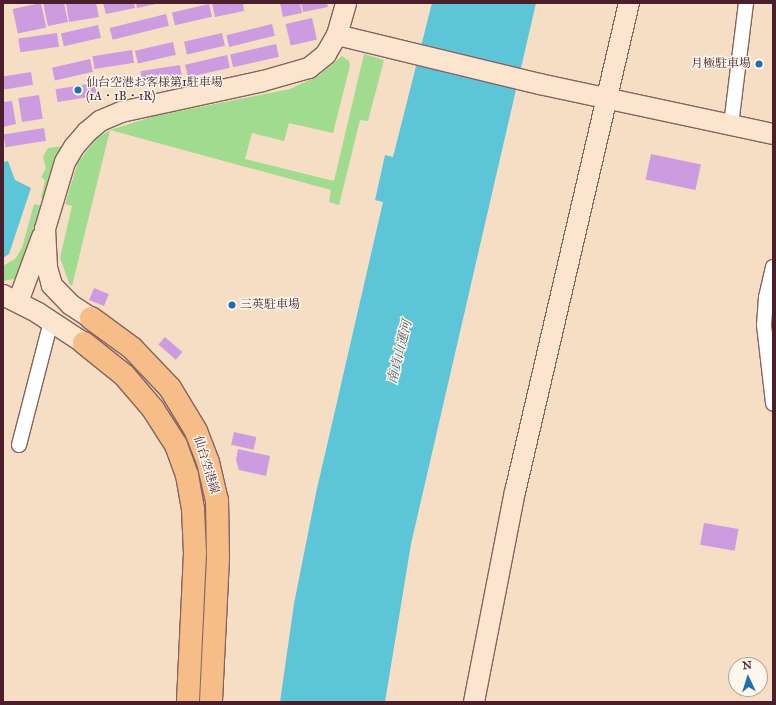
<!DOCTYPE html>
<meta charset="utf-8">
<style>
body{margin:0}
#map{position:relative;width:776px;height:705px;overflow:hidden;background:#f5dec4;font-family:"IM FELL Great Primer","Noto Serif JP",serif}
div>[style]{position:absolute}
.green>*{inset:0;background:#a0db8f}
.water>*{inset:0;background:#5cc5d8}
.building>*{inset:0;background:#cd9bdf;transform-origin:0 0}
.roads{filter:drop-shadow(1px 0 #866261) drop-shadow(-1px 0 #866261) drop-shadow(0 1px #866261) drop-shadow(0 -1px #866261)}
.street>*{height:14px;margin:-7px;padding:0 7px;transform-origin:7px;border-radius:7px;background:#fff}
.secondary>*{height:20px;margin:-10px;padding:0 10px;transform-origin:10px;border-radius:10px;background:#fce5cf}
.primary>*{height:22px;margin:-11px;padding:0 11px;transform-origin:11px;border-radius:11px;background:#f7bd88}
.dots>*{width:11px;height:11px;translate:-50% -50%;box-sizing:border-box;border:2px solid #fbf7ec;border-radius:50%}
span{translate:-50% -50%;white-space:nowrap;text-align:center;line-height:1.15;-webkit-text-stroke:3px #fbf7ec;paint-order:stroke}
.poi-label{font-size:12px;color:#4a1f2b}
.right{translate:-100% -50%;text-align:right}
.left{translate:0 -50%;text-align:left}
.street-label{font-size:12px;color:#4a1f2b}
.water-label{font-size:13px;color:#505968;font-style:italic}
.frame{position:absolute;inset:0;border:4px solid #4a1f2b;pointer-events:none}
.north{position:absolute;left:728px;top:657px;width:40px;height:40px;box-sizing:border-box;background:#fbf7ec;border:1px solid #b4a19f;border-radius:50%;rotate:356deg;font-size:11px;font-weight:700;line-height:16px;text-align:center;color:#4a1f2b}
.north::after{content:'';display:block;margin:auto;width:14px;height:18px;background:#1f6fb2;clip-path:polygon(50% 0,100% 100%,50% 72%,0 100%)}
</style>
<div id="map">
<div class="green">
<i style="clip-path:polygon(364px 54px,384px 60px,368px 121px,360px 120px,339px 205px,329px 202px,331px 190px,110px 130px,72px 286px,69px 283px,60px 258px,72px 206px,65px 204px,78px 162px,97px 138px,110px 130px,155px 116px,290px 89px,318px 76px,342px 56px,349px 61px,350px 66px,333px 133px,289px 123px,284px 141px,252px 133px,245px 159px,334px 181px)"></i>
<i style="clip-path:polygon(64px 146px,45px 199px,41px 198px,45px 180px,41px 177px,46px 168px,43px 157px,48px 148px)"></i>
<i style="clip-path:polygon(34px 204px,43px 206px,19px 278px,3px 281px,3px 266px,15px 259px,22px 248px)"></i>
</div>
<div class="water">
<i style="clip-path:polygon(432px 3px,536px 3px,411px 544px,385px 702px,280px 702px,294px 604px,316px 493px,383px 202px,375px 200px,385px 155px,393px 157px)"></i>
<i style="clip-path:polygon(8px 161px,15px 180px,31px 188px,9px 254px,3px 258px,3px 162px)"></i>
</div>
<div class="building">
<i style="left:41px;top:3px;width:25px;height:29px;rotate:78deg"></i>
<i style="clip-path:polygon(43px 3px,64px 3px,68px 22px,48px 26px)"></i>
<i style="clip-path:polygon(66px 3px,96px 3px,99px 17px,69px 22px)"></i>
<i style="clip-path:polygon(103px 3px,134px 3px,135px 8px,106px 14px)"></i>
<i style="clip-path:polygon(136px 3px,156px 3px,156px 4px,137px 8px)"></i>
<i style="clip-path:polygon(212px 3px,243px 3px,244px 11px,215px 17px)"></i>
<i style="clip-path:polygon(280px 3px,300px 3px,302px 13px,283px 17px)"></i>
<i style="clip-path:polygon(301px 3px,327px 3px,328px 7px,303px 12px)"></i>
<i style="left:209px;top:4px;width:13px;height:38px;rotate:77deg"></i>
<i style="left:166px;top:14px;width:12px;height:58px;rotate:76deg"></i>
<i style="left:312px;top:18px;width:22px;height:27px;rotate:77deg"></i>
<i style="left:272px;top:24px;width:12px;height:47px;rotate:76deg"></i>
<i style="left:98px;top:25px;width:13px;height:38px;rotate:77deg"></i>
<i style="left:57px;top:33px;width:14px;height:39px;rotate:82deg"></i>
<i style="left:222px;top:33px;width:13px;height:39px;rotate:77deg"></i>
<i style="left:173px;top:42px;width:13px;height:39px;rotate:77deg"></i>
<i style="left:276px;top:44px;width:13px;height:47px;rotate:77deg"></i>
<i style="left:132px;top:50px;width:13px;height:40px;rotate:81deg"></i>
<i style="left:227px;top:55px;width:13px;height:43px;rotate:77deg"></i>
<i style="left:90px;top:59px;width:13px;height:39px;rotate:77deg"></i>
<i style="left:180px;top:65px;width:13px;height:40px;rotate:81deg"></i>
<i style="left:31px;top:72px;width:13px;height:29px;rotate:81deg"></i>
<i style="left:95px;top:83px;width:13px;height:40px;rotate:81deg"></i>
<i style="left:39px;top:95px;width:24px;height:21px;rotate:81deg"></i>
<i style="clip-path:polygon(12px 101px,16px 124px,3px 127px,3px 102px)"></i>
<i style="left:44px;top:128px;width:13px;height:41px;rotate:81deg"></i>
<i style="left:651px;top:154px;width:51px;height:26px;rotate:12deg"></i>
<i style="left:94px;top:288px;width:16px;height:13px;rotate:22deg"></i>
<i style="left:165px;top:337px;width:23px;height:10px;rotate:41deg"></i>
<i style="left:234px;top:432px;width:23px;height:13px;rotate:13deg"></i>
<i style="clip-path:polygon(238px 449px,270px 456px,266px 476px,239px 470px,236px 460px)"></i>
<i style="left:704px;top:523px;width:35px;height:22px;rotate:10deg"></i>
</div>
<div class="roads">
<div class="street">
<i style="left:731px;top:125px;width:123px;rotate:-83deg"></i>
<i style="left:773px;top:267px;width:31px;rotate:103deg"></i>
<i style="left:766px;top:297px;width:28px;rotate:94deg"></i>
<i style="left:764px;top:325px;width:79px;rotate:83.4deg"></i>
<i style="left:19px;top:445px;width:128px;rotate:-75.5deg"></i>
</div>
<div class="secondary">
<i style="left:337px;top:35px;width:209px;rotate:13.6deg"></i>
<i style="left:540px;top:84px;width:238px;rotate:12.1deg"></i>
<i style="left:3px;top:295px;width:39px;rotate:27deg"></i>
<i style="left:38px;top:313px;width:55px;rotate:33.1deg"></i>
<i style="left:18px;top:302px;width:69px;rotate:-69.7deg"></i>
<i style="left:91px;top:318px;width:24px;rotate:-147deg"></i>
<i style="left:71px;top:305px;width:28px;rotate:-134deg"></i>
<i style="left:52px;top:285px;width:19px;rotate:-106deg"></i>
<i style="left:47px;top:267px;width:38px;rotate:-93deg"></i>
<i style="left:45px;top:229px;width:70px;rotate:-73.4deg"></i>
<i style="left:65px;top:162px;width:17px;rotate:-59deg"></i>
<i style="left:74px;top:147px;width:20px;rotate:-49deg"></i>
<i style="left:87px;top:132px;width:17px;rotate:-40deg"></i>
<i style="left:100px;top:121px;width:23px;rotate:-23deg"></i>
<i style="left:121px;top:112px;width:145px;rotate:-12.3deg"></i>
<i style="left:263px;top:81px;width:48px;rotate:-15.8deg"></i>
<i style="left:309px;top:68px;width:22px;rotate:-39deg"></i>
<i style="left:326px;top:54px;width:22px;rotate:-60deg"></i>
<i style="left:337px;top:35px;width:33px;rotate:-74deg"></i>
<i style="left:474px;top:702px;width:214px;rotate:-79deg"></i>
<i style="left:515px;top:492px;width:502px;rotate:-76.88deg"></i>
</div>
<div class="primary">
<i style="left:91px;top:318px;width:51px;rotate:36.2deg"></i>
<i style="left:132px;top:348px;width:55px;rotate:46.5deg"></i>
<i style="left:170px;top:388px;width:50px;rotate:58.8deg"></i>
<i style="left:196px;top:431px;width:33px;rotate:69deg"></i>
<i style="left:208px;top:462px;width:39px;rotate:77deg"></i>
<i style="left:217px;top:500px;width:58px;rotate:89deg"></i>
<i style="left:218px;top:558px;width:144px;rotate:92.8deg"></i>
<i style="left:84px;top:343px;width:51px;rotate:38.7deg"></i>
<i style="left:124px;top:375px;width:45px;rotate:49.5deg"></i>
<i style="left:153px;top:409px;width:43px;rotate:57.4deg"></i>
<i style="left:176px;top:445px;width:32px;rotate:70deg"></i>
<i style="left:187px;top:475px;width:35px;rotate:80deg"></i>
<i style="left:193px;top:509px;width:44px;rotate:87.4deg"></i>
<i style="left:195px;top:553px;width:149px;rotate:92.7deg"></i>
</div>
</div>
<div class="dots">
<i style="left:759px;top:64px;background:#1f6fb2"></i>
<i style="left:78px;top:90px;background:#1f6fb2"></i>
<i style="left:232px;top:305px;background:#1f6fb2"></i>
</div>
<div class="poi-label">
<span class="right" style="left:751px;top:64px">月極駐車場</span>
<span class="left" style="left:86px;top:90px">仙台空港お客様第1駐車場<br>(1A・1B・1R)</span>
<span class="left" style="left:240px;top:305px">三英駐車場</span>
</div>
<div class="street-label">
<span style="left:206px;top:465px;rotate:73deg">仙台空港線</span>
</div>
<div class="water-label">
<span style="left:400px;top:352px;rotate:-76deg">南貞山運河</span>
</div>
<div class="frame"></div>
<div class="north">N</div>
</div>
